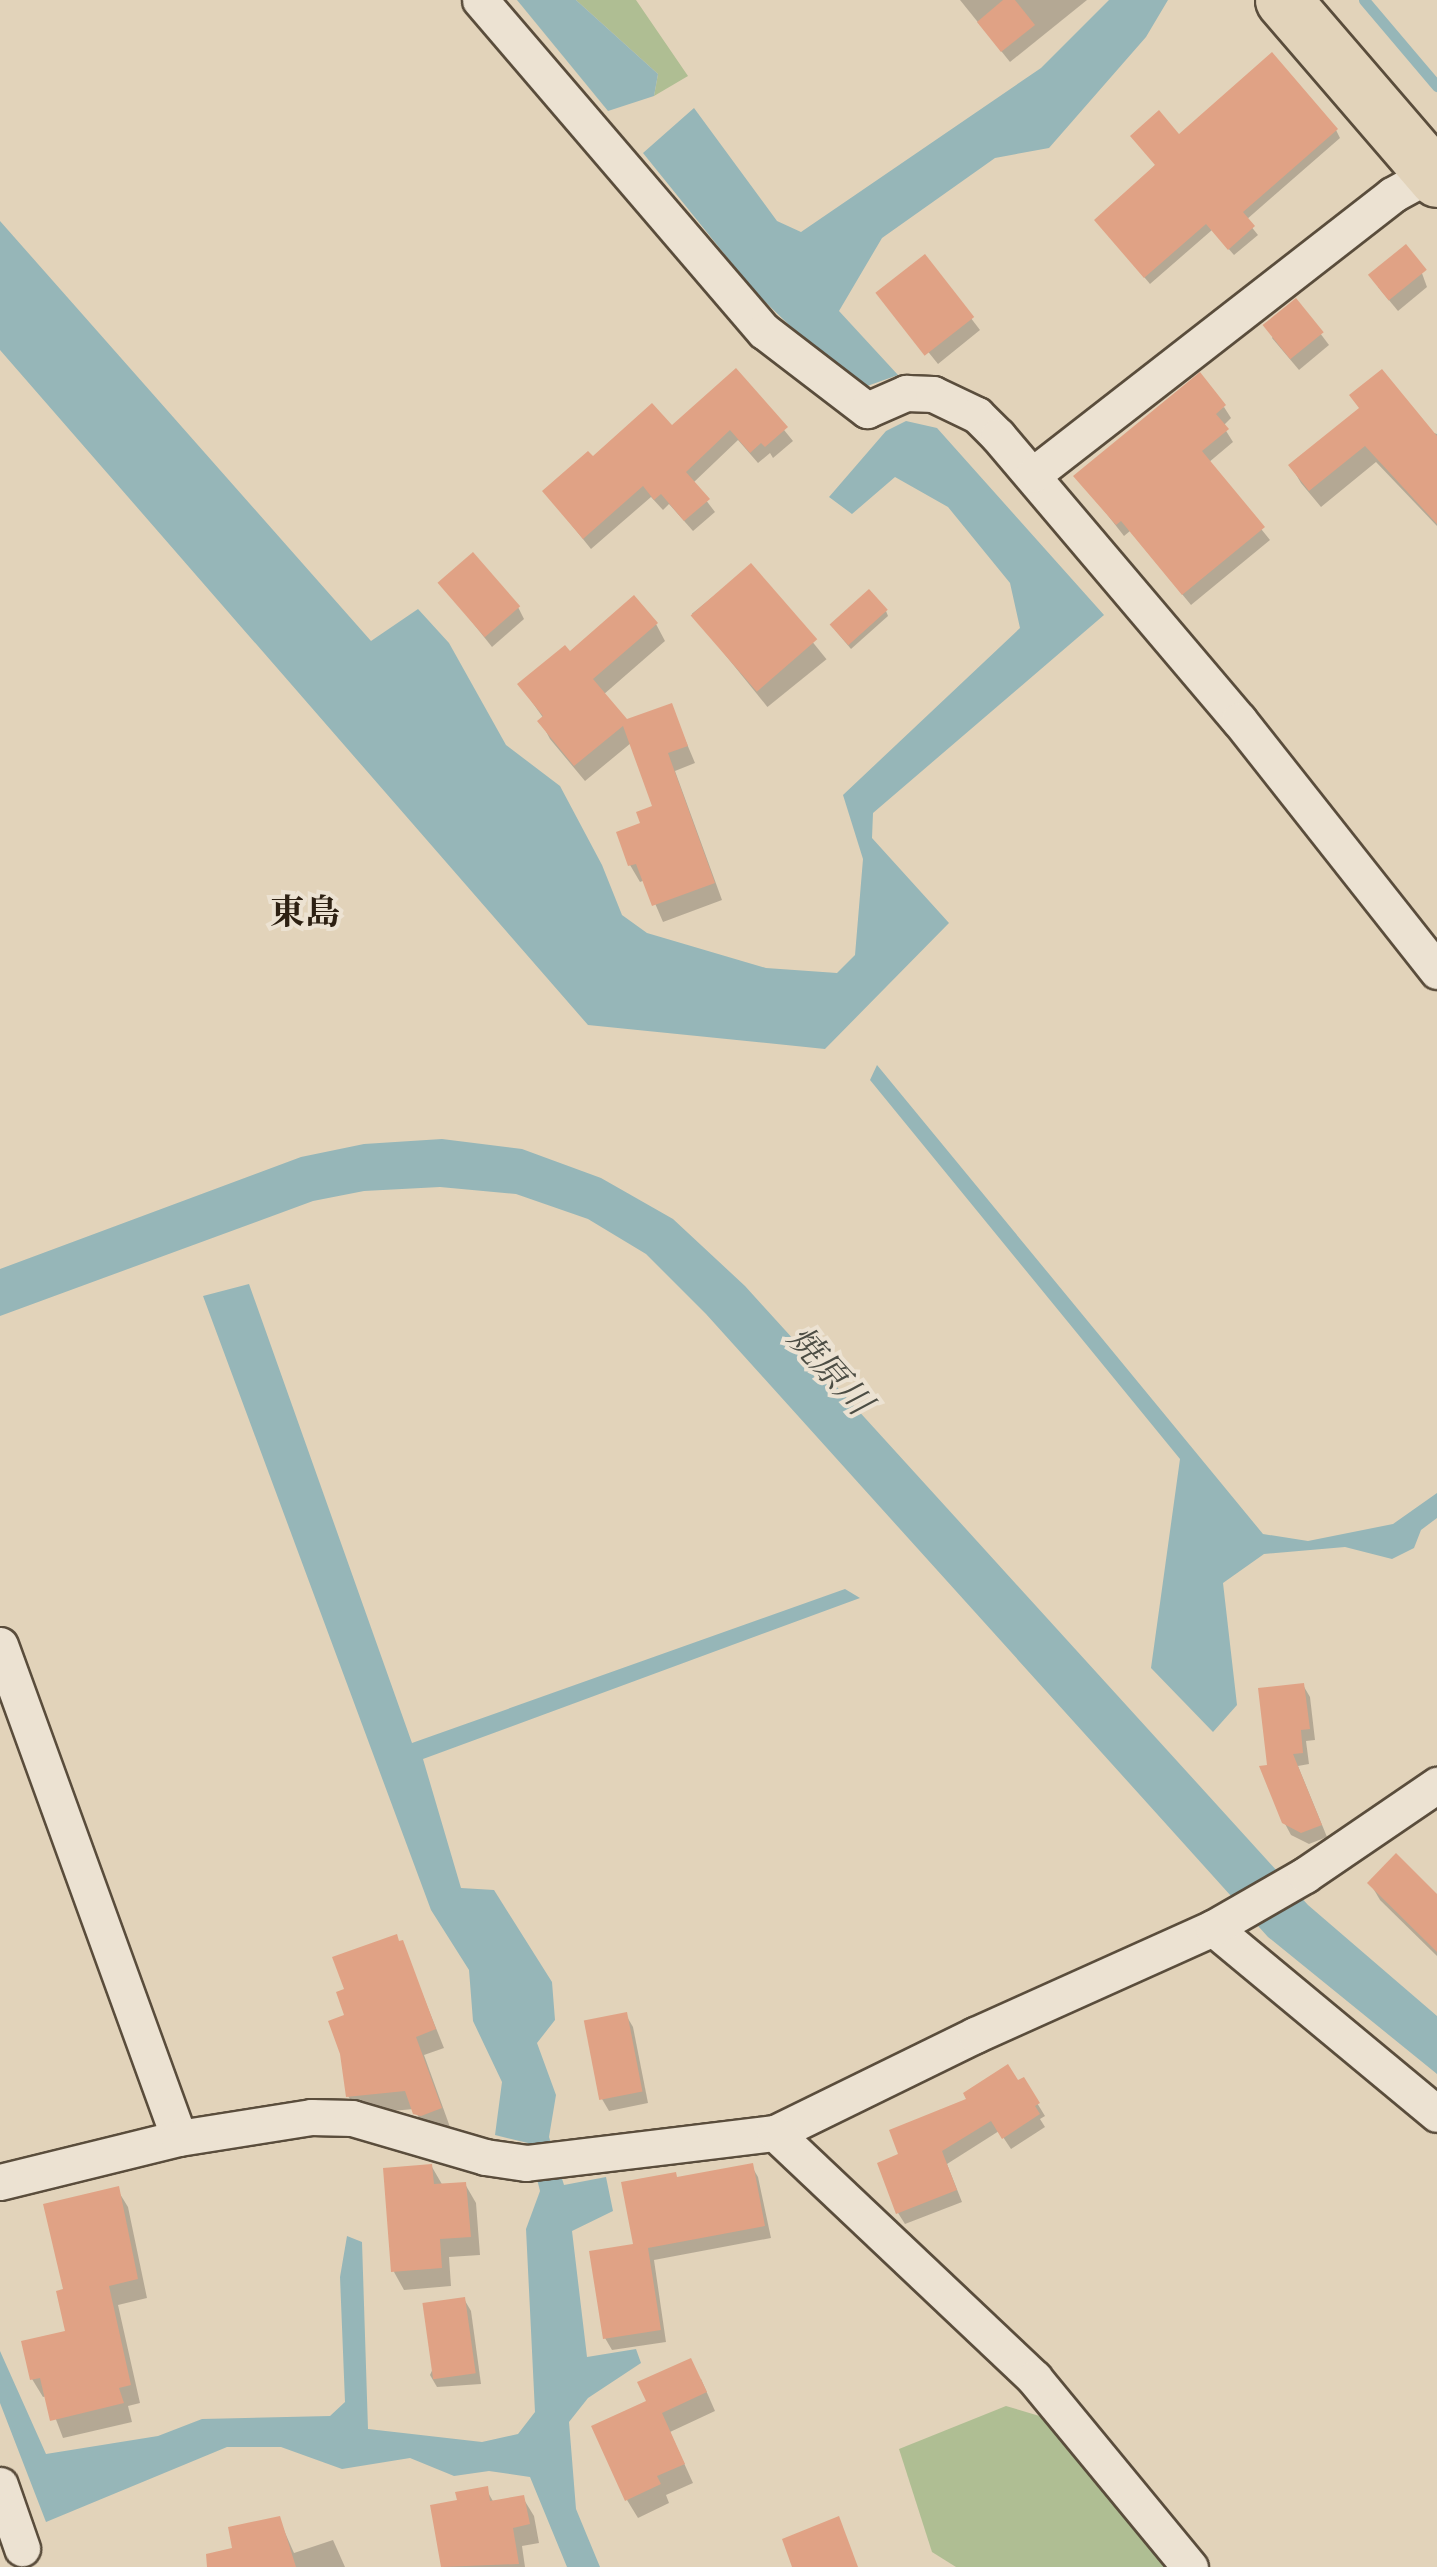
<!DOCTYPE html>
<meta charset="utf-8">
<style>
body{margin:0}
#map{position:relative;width:1437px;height:2567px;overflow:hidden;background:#e2d3ba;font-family:"Gentium Book Plus","Noto Serif JP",serif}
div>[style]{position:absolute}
.green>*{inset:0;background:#afbe93}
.water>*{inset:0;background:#96b6b8}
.shadow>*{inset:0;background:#0003;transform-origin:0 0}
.stream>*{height:11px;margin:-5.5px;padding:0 5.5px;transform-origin:5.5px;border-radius:5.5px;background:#96b6b8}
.building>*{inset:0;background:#e0a285;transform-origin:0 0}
.roads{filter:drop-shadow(2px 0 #5a4d3c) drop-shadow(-2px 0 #5a4d3c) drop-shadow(0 2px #5a4d3c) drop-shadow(0 -2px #5a4d3c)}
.minor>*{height:35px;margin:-17.5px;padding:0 17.5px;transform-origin:17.5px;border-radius:17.5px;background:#ece2d2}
.trunk>*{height:55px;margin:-27.5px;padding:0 27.5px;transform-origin:27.5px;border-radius:27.5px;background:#e2d3ba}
span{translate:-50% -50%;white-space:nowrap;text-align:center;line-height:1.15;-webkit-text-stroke:8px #ece2d2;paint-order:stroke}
.neighbourhood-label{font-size:35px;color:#2d2012;font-weight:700}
.water-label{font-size:35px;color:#4c4d44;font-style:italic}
</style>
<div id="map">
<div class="green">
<i style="clip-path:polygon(576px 0,636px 0,688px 76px,654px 96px,658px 74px)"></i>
<i style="clip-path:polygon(1006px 2406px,1053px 2420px,1175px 2567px,956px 2567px,932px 2552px,899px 2449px)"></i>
</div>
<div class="water">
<i style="clip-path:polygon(517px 0,576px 0,658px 74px,654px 96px,608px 111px)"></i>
<i style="clip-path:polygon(1109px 0,1168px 0,1146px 37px,1049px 148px,995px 158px,882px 238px,839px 311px,898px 375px,856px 390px,755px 292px,643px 153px,694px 108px,777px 221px,801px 232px,1041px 68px)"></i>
<i style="clip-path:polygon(0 221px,371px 641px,418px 609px,449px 643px,506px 745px,560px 786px,602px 865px,622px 915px,647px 933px,766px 968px,837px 973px,855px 955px,863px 859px,843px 795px,1020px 628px,1010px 583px,948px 507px,895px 477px,852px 514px,829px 497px,886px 431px,906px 421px,937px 428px,1104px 615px,873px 813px,872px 838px,949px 923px,825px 1049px,588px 1025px,0 350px)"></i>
<i style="clip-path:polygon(877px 1065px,1263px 1534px,1308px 1541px,1393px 1524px,1437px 1493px,1437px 1518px,1421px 1530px,1414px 1548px,1392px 1559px,1345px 1547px,1264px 1554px,1223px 1583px,1237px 1705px,1213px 1732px,1151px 1668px,1180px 1459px,870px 1080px)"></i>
<i style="clip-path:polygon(442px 1139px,522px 1149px,601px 1178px,673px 1219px,745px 1286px,1308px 1905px,1437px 2016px,1437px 2074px,1268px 1937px,706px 1314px,646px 1254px,588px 1219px,516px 1194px,440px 1187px,364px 1191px,313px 1201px,0 1316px,0 1269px,301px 1157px,364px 1144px)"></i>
<i style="clip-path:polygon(249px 1284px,412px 1743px,845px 1589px,860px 1598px,423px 1759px,461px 1888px,494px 1890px,552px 1982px,555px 2020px,537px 2043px,556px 2095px,549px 2137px,564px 2185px,606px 2177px,613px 2211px,572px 2231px,587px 2357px,636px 2349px,641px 2363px,588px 2398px,569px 2422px,576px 2509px,600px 2567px,567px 2567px,530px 2477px,489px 2471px,454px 2476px,410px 2458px,342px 2469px,281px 2447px,227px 2447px,46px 2522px,0 2403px,0 2351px,46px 2454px,158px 2436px,202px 2419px,330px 2416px,345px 2402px,340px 2277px,347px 2236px,362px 2242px,368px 2429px,482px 2442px,518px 2434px,535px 2412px,526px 2229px,540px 2191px,528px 2143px,495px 2135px,502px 2082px,473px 2021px,469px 1970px,431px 1910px,203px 1296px)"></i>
</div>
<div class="shadow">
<i style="clip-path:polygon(960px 0,1087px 0,1010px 62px)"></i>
<i style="clip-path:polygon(1336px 130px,1340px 138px,1246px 220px,1258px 235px,1234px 255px,1212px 230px,1150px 284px,1102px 227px,1179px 137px)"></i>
<i style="clip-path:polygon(925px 258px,980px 330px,938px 364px,913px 333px,910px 336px,879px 294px)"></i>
<i style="clip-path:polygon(1419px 265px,1427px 287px,1398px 311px,1378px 287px)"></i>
<i style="clip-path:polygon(1296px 301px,1329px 345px,1299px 370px,1272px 338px)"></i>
<i style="clip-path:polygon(736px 371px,793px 441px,773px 458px,770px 453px,758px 463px,738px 440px,693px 483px,715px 512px,693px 531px,669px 504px,663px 510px,651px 497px,591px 549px,545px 492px,593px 460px,671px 429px)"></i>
<i style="clip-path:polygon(1224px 407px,1231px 418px,1223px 426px,1233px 442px,1208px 463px,1270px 540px,1191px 605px,1130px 531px,1124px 536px,1077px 476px)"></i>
<i style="clip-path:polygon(1361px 409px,1437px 434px,1437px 526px,1376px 462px,1321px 507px,1301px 483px,1291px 466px)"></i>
<i style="left:751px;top:566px;width:120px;height:76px;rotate:51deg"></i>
<i style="clip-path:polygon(441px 583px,518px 607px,524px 619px,492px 647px)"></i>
<i style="clip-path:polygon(886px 611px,888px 616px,851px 649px,835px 630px)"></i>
<i style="clip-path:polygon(656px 624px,665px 641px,603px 695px,626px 722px,671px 706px,695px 763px,675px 771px,722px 900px,663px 922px,645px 880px,640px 882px,630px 865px,643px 825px,655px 808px,631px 743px,585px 781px,550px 739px,541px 722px,544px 719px,520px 685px,569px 654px)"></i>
<i style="clip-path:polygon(1303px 1685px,1310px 1697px,1315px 1740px,1306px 1741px,1309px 1764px,1298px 1766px,1327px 1837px,1309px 1844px,1291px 1835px,1284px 1822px,1270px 1768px)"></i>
<i style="clip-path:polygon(1370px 1883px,1437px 1898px,1437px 1956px,1380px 1900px)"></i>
<i style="clip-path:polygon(402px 1943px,444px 2048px,424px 2055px,450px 2127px,433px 2134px,427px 2132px,414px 2109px,359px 2114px,348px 2096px,347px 2016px)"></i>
<i style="clip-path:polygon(626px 2015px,633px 2027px,648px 2103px,609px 2111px,602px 2099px,587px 2023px)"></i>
<i style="clip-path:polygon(1023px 2080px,1045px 2116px,1040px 2119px,1045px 2127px,1011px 2149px,999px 2131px,947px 2164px,962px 2202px,905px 2224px,898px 2213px,901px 2156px)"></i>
<i style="clip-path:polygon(751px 2165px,758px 2177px,771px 2238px,654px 2260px,666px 2342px,612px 2350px,605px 2338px,636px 2246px,678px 2180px)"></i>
<i style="clip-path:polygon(432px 2167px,443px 2186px,465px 2184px,476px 2203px,480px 2255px,449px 2257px,451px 2286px,404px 2290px,394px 2272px)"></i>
<i style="clip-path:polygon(117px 2189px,128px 2207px,147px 2298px,118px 2305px,140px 2403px,128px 2406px,132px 2422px,63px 2438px,47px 2396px,43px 2397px,32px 2379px,68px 2333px,66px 2291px)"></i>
<i style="clip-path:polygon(464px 2299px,471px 2311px,481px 2384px,437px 2387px,430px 2375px)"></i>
<i style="clip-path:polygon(701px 2379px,715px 2411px,670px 2432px,693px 2483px,666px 2495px,669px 2503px,638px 2518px,627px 2500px,649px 2402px)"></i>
<i style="clip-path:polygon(486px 2489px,494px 2503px,523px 2498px,534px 2516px,539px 2543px,522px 2546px,525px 2567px,443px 2567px,433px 2507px,459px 2502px)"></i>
<i style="clip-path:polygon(279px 2519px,294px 2553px,333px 2540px,345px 2567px,239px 2567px)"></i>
</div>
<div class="stream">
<i style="left:1364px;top:0;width:113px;rotate:49.7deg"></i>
</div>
<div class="building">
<i style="clip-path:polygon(1003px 0,1015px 0,1035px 25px,1001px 52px,977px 22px)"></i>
<i style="clip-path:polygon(1272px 52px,1338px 129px,1243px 212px,1255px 226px,1228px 250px,1206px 224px,1144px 278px,1094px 220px,1155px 165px,1130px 136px,1159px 110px,1179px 134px)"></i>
<i style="left:1406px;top:244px;width:33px;height:49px;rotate:51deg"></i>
<i style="left:925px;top:254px;width:80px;height:63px;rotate:52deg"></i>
<i style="left:1296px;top:298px;width:44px;height:43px;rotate:51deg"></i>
<i style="clip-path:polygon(736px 368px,788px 427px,765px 447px,761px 443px,750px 453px,730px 430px,686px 472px,710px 499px,684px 521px,661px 494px,654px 500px,643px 486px,583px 539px,542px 491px,588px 451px,593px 456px,652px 403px,672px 425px)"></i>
<i style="clip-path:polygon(1382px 369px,1437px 436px,1437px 524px,1365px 446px,1309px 491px,1288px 465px,1359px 408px,1349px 395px)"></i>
<i style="clip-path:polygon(1200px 372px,1226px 405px,1216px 414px,1229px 429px,1202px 451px,1265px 527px,1182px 595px,1121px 521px,1116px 525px,1073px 476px)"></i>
<i style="left:473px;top:552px;width:72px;height:47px;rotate:49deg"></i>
<i style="left:751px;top:563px;width:101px;height:80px;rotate:49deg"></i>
<i style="left:869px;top:589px;width:28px;height:53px;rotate:48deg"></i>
<i style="clip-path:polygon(634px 595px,658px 623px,593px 679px,627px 719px,672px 703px,688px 746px,668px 753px,715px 883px,652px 906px,636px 864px,628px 866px,616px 832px,640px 823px,636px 812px,652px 806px,623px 726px,574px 766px,537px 721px,543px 716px,517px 684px,565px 645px,570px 651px)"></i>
<i style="clip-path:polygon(1304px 1683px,1310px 1729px,1301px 1730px,1303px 1753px,1293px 1754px,1322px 1825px,1301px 1833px,1282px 1823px,1259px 1766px,1267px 1765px,1258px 1688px)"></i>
<i style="clip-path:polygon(1396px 1853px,1437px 1894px,1437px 1952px,1367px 1883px)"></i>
<i style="clip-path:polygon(397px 1934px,399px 1941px,403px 1940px,436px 2029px,416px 2037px,442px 2108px,421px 2116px,413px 2114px,405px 2091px,346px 2097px,340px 2054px,328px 2021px,344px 2015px,336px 1992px,344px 1989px,332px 1957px)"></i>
<i style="left:627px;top:2012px;width:81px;height:44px;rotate:79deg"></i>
<i style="clip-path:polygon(1008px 2064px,1018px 2080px,1024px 2077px,1040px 2103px,1035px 2106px,1040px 2114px,1002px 2139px,991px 2121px,942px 2151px,957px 2190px,896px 2214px,877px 2163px,898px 2154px,889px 2130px,966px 2099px,963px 2093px)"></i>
<i style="clip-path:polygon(753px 2163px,765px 2226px,648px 2248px,661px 2330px,603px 2339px,589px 2251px,633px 2244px,621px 2182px,676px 2172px,677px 2177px)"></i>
<i style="clip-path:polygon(432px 2164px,434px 2184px,466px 2182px,471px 2237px,440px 2239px,442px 2268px,391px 2272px,383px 2168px)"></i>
<i style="clip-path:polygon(119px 2186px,138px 2279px,109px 2286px,131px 2385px,119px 2388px,124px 2403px,50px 2421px,40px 2378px,30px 2380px,21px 2341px,65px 2331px,56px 2291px,63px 2289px,43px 2204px)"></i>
<i style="left:465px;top:2297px;width:77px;height:43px;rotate:82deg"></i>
<i style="clip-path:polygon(691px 2358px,707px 2392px,662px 2413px,685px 2464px,657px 2476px,661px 2484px,625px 2501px,591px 2426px,646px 2401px,637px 2382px)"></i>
<i style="clip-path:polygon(488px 2486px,490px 2501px,524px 2495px,530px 2524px,513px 2528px,519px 2564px,441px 2567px,430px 2505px,457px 2500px,455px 2492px)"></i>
<i style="clip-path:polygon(280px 2516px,296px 2567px,207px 2567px,206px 2554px,232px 2548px,228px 2527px)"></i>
<i style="clip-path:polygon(839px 2516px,858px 2567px,792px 2567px,782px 2539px)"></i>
</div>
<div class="roads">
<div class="minor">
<i style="left:480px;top:0;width:436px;rotate:49.4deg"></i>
<i style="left:764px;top:331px;width:130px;rotate:37.5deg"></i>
<i style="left:867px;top:410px;width:43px;rotate:-23.6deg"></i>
<i style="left:906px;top:393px;width:27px;rotate:2deg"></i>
<i style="left:933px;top:394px;width:49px;rotate:25.5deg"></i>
<i style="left:977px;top:415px;width:30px;rotate:45deg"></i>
<i style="left:998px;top:436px;width:372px;rotate:49.7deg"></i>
<i style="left:1239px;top:720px;width:320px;rotate:51.7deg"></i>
<i style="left:1034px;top:474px;width:454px;rotate:-37.9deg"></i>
<i style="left:1392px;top:195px;width:46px;rotate:-28.8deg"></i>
<i style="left:0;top:1645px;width:524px;rotate:70.04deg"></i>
<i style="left:1213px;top:1928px;width:291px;rotate:39.7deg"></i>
<i style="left:775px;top:2133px;width:223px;rotate:-26.1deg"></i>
<i style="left:975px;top:2035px;width:261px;rotate:-24.2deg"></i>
<i style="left:1213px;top:1928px;width:106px;rotate:-29.9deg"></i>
<i style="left:1305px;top:1875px;width:160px;rotate:-34.3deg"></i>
<i style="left:0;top:2182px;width:184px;rotate:-13.8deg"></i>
<i style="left:179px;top:2138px;width:134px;rotate:-9deg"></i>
<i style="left:311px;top:2117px;width:41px;rotate:1.4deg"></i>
<i style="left:352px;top:2118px;width:139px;rotate:16.3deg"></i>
<i style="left:485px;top:2157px;width:41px;rotate:8.3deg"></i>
<i style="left:526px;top:2163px;width:251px;rotate:-6.9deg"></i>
<i style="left:775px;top:2133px;width:357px;rotate:43.4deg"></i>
<i style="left:1034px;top:2378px;width:245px;rotate:50.5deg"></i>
<i style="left:0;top:2485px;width:67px;rotate:70.8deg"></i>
</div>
<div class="trunk">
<i style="left:1283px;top:0;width:236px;rotate:49.3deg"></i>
</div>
</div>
<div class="neighbourhood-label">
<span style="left:305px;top:912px">東島</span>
</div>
<div class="water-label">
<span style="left:830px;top:1370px;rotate:48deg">焼原川</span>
</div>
</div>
